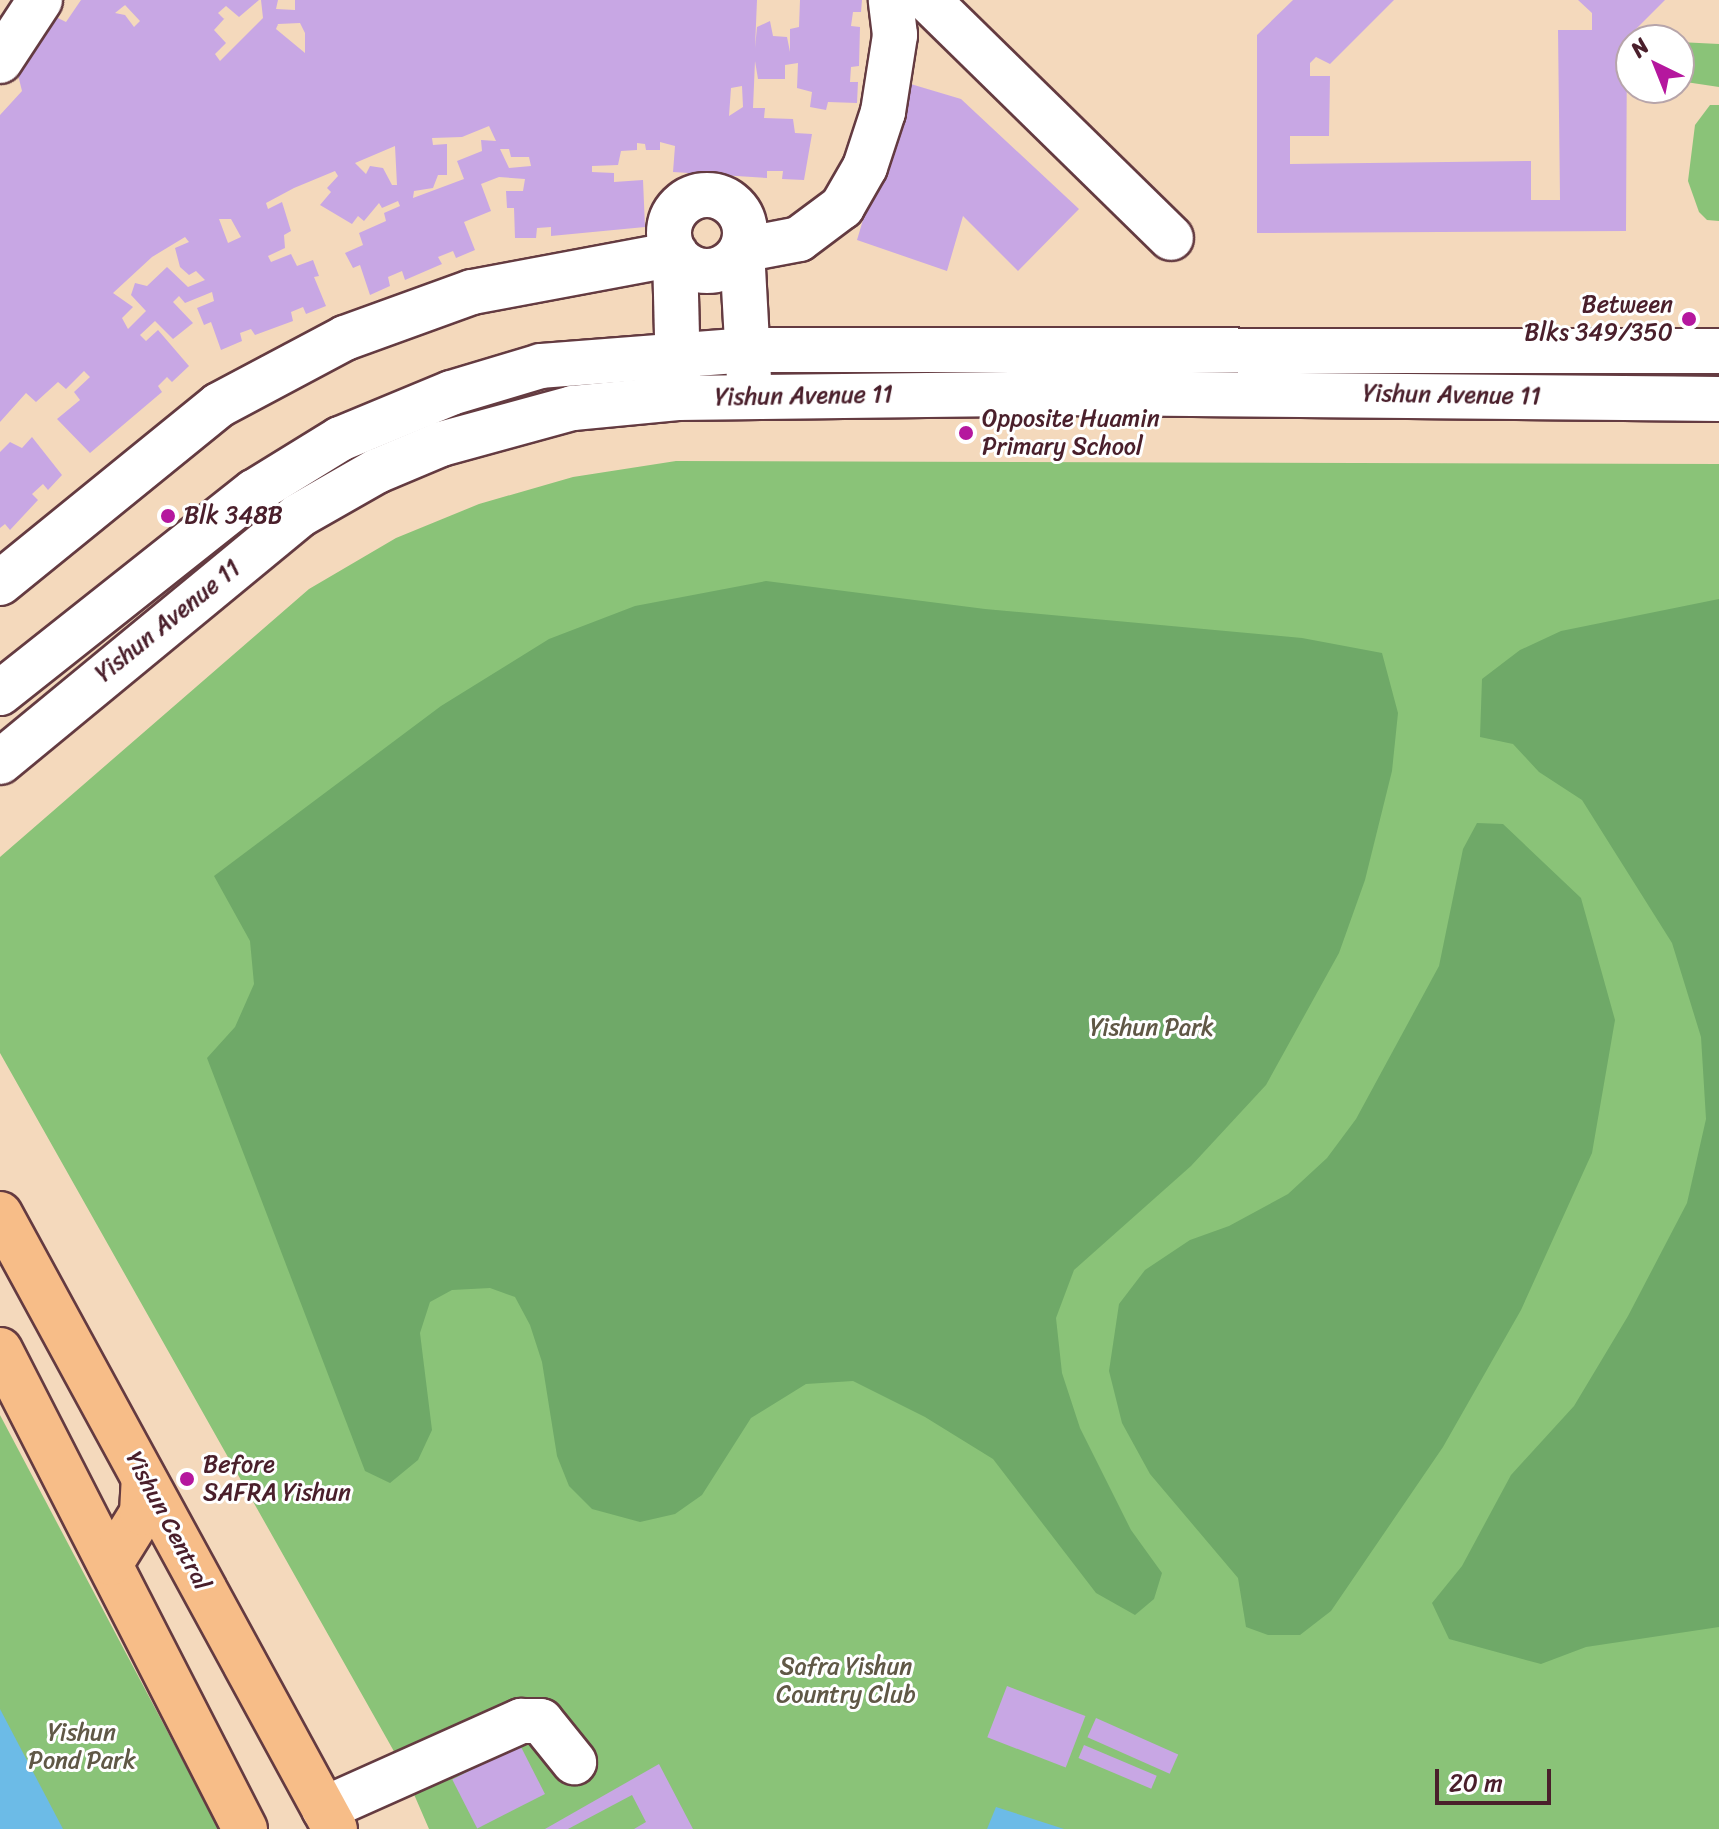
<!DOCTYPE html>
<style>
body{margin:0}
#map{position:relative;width:1719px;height:1829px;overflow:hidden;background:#f4d9bc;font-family:Sriracha,sans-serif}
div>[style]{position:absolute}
.green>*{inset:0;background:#8ac378}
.forest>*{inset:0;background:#6fa968}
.water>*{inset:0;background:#6cbbe7}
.building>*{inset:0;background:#c8a7e4;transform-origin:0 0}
.roads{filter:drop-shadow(2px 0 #643b41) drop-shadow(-2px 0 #643b41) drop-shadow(0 2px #643b41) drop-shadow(0 -2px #643b41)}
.minor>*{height:44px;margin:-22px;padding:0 22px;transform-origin:22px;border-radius:22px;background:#fff}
.minor>.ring{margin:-22px;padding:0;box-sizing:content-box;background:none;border:44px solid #fff;border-radius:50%}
.major>*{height:44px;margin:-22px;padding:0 22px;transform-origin:22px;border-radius:22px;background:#f7bd88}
.dots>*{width:22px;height:22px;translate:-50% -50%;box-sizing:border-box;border:4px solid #fff;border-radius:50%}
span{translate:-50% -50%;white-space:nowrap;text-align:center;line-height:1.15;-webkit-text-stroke:6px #fff;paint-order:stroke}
.poi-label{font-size:24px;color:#4a1f2b}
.right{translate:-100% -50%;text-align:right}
.left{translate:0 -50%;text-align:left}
.street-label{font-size:24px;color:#4a1f2b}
.park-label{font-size:24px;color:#605846}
.north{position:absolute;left:1615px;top:24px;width:80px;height:80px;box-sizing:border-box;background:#fff;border:2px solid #b7a5aa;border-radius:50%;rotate:317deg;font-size:22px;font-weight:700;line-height:32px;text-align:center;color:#4a1f2b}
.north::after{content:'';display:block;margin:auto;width:28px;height:36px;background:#b5179e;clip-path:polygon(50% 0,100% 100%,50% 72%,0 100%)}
.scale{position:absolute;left:1435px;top:1769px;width:116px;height:36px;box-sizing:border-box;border:4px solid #4a1f2b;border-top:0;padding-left:10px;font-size:24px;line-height:28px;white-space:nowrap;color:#4a1f2b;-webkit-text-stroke:6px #fff;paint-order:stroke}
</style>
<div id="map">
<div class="green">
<i style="clip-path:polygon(1679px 42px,1719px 44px,1719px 87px,1679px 81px)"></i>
<i style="clip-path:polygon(1710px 105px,1719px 105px,1719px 221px,1707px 220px,1699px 212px,1688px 181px,1695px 125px)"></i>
<i style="clip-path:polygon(676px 461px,1719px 464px,1719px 1829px,429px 1829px,400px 1762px,0 1053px,0 857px,309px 589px,396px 538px,479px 504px,573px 477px)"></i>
<i style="clip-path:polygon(0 1415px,219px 1829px,0 1829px)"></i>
</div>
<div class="forest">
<i style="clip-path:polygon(766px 581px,985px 609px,1302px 638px,1382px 653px,1398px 713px,1392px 771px,1365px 880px,1339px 953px,1266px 1085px,1191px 1166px,1074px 1270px,1056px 1318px,1062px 1373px,1080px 1428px,1131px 1530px,1162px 1573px,1154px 1599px,1135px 1615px,1096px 1593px,993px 1459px,925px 1417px,853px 1381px,806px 1384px,751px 1418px,702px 1495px,675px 1514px,640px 1522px,592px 1509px,569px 1486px,557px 1456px,542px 1362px,530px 1325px,515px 1297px,490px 1288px,452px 1290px,430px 1302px,420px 1333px,432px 1430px,418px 1460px,390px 1483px,365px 1471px,207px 1058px,235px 1027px,254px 984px,250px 941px,214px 876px,441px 706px,549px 639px,635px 606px)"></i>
<i style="clip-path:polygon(1719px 599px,1719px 1627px,1586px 1647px,1541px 1664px,1449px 1639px,1432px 1603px,1462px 1566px,1511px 1475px,1574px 1406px,1628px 1316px,1687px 1203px,1706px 1119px,1701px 1037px,1672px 943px,1582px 800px,1539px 772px,1513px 744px,1480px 737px,1482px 679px,1520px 650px,1561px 631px)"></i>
<i style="clip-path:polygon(1477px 823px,1503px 824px,1581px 898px,1615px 1020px,1592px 1153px,1521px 1310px,1443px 1447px,1331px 1611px,1300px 1635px,1268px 1635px,1246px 1627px,1238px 1578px,1150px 1474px,1122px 1423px,1109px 1371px,1119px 1304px,1145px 1270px,1190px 1240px,1229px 1226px,1288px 1194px,1327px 1158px,1356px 1119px,1439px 966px,1463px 849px)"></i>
</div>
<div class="water">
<i style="clip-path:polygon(0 1709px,63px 1829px,0 1829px)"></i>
<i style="clip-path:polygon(996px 1807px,1064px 1829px,987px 1829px)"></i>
</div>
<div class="building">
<i style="clip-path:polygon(evenodd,81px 0,259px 0,239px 17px,226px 6px,218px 13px,224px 19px,214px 30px,226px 43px,215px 54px,220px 61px,263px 18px,261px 0,278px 0,276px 9px,295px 10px,295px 0,757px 0,755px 48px,757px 27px,770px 21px,773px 36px,787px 37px,790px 52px,790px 29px,799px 27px,800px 0,862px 0,861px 12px,853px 12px,851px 26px,860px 27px,859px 66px,851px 67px,850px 82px,858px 82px,857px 103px,828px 102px,826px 110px,810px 107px,812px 92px,797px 88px,798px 63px,785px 65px,785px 79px,758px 79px,755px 61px,753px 108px,765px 108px,764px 118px,793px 119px,795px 133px,812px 134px,804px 180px,782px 179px,783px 171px,767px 171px,767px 178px,673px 172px,675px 146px,660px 142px,660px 150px,646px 150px,645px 144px,637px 143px,637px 150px,621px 151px,618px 165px,592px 166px,592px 172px,614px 173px,614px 182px,643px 180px,645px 227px,551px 236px,551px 227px,537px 228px,536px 238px,515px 238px,514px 208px,507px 208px,506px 191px,523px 191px,525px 179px,499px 177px,481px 184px,491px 211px,464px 222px,475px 250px,456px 258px,453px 251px,438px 257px,442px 264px,405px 280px,402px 271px,388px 277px,390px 286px,370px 295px,360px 265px,353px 268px,345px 253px,363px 245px,359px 233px,386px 221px,384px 213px,400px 206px,398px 201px,382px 208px,379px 203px,364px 221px,358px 216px,352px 224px,320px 205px,331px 192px,327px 188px,338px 176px,335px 171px,294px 188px,266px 203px,268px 209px,282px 202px,291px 231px,284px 235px,285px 248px,268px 256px,271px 262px,291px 254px,297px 266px,313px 260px,319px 276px,314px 277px,326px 306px,306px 314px,303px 307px,291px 312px,293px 321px,255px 335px,251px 329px,240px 333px,242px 341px,221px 350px,211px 322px,204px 325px,197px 308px,214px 301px,212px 292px,185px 303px,179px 296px,173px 302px,193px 323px,173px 339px,155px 321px,140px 335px,146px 341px,158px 330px,189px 366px,172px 382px,167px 377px,158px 386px,162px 392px,90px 453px,57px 419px,80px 400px,74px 392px,90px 377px,84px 371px,66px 389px,58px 382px,36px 402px,26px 393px,0 422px,0 115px,22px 91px,17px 71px,56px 17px,66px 22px,81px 0,125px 5px,140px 21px,134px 27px,125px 15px,115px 13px,125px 5px,81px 0,300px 23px,305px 33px,305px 53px,276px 29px,278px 24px,300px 23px,81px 0,742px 86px,743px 107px,729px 116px,731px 88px,742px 86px,81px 0,489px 126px,496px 141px,481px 140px,482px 151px,457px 161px,464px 179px,413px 198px,414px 191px,433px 188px,438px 175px,447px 175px,447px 144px,433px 145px,432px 138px,462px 137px,489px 126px,81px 0,395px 146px,397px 185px,392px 185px,383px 168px,370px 166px,366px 174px,355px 163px,395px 146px,81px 0,500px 149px,509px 149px,511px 157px,529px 157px,531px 166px,509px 168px,500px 149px,81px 0,219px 219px,231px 219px,241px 237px,228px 243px,219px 219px,81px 0,185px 237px,189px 242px,175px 248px,180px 267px,189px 275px,196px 271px,205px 280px,188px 287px,167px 267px,147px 286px,135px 283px,131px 295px,146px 311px,128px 329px,122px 318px,133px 307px,113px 293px,152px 257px,185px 237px)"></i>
<i style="clip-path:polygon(1293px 0,1394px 0,1330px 64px,1316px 57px,1310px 63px,1310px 76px,1330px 76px,1329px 136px,1290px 136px,1290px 164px,1531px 161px,1531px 200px,1560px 200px,1558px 30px,1592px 30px,1592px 13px,1578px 0,1665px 0,1627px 38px,1626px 231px,1257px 233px,1257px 35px)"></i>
<i style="clip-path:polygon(904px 82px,961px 99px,1079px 209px,1018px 271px,963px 216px,947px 271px,857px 240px)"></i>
<i style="clip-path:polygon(32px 437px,62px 475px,48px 490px,43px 484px,32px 494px,38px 500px,10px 530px,5px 524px,0 528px,0 452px,10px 442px,22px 448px)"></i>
<i style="left:1007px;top:1686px;width:84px;height:55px;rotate:21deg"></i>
<i style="left:1096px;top:1718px;width:90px;height:21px;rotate:24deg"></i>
<i style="left:520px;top:1745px;width:55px;height:76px;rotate:63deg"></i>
<i style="left:1084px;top:1745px;width:79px;height:14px;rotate:23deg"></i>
<i style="clip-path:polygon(659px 1764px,693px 1829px,634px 1829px,646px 1822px,632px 1795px,568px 1829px,545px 1829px)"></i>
</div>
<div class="roads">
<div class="minor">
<i style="left:928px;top:0;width:340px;rotate:44.4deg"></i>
<i style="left:0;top:61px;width:73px;rotate:-56.7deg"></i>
<i class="ring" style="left:669px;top:195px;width:32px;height:32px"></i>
<i style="left:749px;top:379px;width:129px;rotate:-93.1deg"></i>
<i style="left:742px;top:250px;width:58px;rotate:-10.9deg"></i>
<i style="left:799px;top:239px;width:54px;rotate:-36.7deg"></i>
<i style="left:842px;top:207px;width:46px;rotate:-60.1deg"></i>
<i style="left:865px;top:167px;width:58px;rotate:-71.9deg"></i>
<i style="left:883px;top:112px;width:78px;rotate:-81.1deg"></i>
<i style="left:895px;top:35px;width:35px;rotate:-97deg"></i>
<i style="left:0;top:583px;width:282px;rotate:-39.1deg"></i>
<i style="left:219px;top:405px;width:143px;rotate:-28deg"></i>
<i style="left:345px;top:338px;width:135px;rotate:-19.9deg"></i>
<i style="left:472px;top:292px;width:207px;rotate:-10.6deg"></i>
<i style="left:675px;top:254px;width:125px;rotate:88.6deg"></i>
<i style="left:0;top:693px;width:324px;rotate:-38.4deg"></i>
<i style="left:254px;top:492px;width:101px;rotate:-31.6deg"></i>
<i style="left:340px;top:439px;width:120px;rotate:-22.5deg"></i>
<i style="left:451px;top:393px;width:94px;rotate:-16.7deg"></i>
<i style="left:541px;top:366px;width:209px;rotate:-4.4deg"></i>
<i style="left:749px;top:350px;width:970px;rotate:0.06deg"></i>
<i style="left:0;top:762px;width:386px;rotate:-39.5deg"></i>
<i style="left:298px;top:516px;width:91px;rotate:-29.7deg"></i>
<i style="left:377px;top:471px;width:69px;rotate:-22.9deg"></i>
<i style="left:441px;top:444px;width:137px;rotate:-15.3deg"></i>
<i style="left:573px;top:408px;width:105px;rotate:-5.4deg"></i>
<i style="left:678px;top:398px;width:415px;rotate:-0.7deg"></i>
<i style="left:1093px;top:393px;width:626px;rotate:0.55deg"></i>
<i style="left:324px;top:1809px;width:216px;rotate:-24.1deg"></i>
<i style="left:521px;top:1721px;width:20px"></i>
<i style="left:541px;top:1721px;width:53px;rotate:51.2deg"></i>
</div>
<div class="major">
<i style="left:0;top:1214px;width:700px;rotate:61.42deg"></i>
<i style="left:0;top:1350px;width:538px;rotate:62.91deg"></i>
<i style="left:111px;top:1563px;width:59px;rotate:-58.2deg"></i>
<i style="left:142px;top:1513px;width:34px;rotate:-87deg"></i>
</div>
</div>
<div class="dots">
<i style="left:1689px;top:319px;background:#b5179e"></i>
<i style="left:966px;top:433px;background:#b5179e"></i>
<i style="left:168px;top:516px;background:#b5179e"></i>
<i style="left:187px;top:1479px;background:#b5179e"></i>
</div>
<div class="poi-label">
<span class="right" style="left:1673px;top:319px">Between<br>Blks 349/350</span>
<span class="left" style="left:982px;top:433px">Opposite Huamin<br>Primary School</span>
<span class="left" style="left:184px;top:516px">Blk 348B</span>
<span class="left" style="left:203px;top:1479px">Before<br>SAFRA Yishun</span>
</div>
<div class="street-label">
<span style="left:1452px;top:395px;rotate:1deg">Yishun Avenue 11</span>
<span style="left:804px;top:396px;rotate:-1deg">Yishun Avenue 11</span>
<span style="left:168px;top:621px;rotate:-39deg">Yishun Avenue 11</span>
<span style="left:168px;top:1521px;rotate:62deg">Yishun Central</span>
</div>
<div class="park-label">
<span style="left:1152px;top:1028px">Yishun Park</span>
<span style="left:846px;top:1681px">Safra Yishun<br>Country Club</span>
<span style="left:82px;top:1747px">Yishun<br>Pond Park</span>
</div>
<div class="north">N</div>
<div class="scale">20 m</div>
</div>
